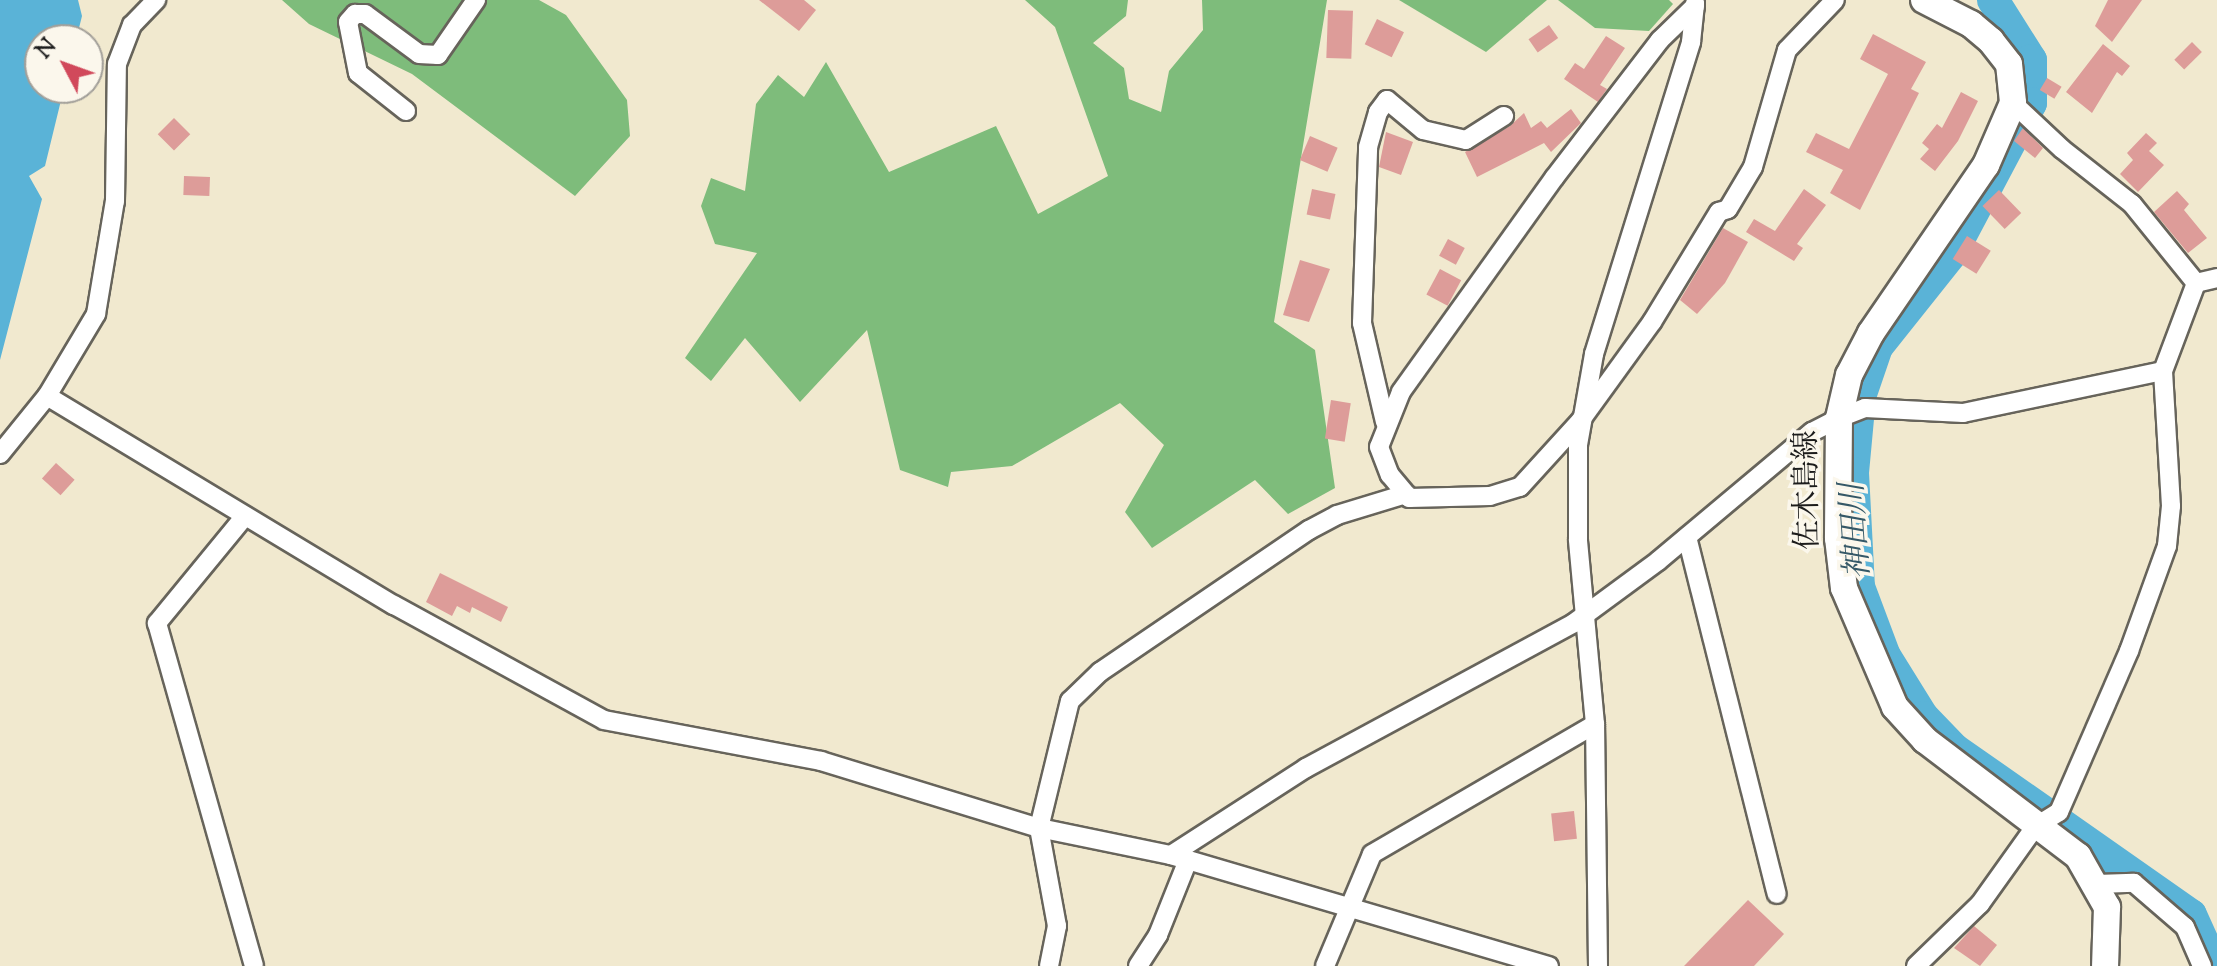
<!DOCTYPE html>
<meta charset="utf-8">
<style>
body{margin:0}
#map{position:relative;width:2217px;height:966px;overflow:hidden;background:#f1e9cf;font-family:"Sorts Mill Goudy","Noto Serif JP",serif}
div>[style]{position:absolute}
.forest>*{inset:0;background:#7ebc7b}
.water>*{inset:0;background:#5ab3d7}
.river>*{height:32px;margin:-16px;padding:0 16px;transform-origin:16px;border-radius:16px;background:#5ab3d7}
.building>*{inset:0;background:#dd9c99;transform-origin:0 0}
.roads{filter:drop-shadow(2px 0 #67645b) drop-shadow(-2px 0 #67645b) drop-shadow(0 2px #67645b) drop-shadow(0 -2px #67645b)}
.minor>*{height:18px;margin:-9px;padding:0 9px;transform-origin:9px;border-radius:9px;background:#fff}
.secondary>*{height:26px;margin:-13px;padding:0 13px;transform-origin:13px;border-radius:13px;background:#fff}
span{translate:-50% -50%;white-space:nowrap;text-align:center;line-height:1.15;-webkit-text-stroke:7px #fbf7ec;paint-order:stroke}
.street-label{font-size:30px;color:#1c1c1c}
.water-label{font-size:32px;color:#355867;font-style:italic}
.north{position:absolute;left:24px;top:24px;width:80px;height:80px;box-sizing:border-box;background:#fbf7ec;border:2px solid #a29f99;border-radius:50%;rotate:311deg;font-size:22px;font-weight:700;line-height:32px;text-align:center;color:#1c1c1c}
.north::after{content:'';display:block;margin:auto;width:28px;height:36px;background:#d1495b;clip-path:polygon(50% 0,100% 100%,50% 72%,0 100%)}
</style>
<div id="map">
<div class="forest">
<i style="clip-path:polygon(282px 0,539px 0,566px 15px,627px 100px,630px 136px,575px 196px,412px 74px,309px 24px)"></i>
<i style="clip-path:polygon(1025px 0,1128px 0,1126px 16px,1093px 43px,1124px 68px,1129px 99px,1161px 112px,1169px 71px,1203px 30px,1202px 0,1327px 0,1274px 322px,1315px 350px,1335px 488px,1288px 514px,1255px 480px,1152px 548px,1125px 512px,1164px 445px,1120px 403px,1012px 466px,951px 472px,948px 487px,900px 470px,867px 330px,800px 402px,745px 338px,711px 381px,685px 358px,757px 253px,715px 244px,701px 206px,711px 178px,745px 191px,756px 104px,778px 75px,804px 97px,826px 62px,889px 172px,996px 126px,1038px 214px,1108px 176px,1055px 27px)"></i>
<i style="clip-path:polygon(1399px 0,1547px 0,1486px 52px)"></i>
<i style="clip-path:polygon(1558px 0,1669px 0,1673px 4px,1649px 31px,1595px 28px)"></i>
</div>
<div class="water">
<i style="clip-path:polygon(0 0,78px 0,82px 16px,76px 40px,40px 40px,40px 88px,64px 88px,45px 166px,29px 176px,42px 199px,0 360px)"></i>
</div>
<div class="river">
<i style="left:1993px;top:0;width:71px;rotate:57.7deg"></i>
<i style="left:2031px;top:60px;width:43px;rotate:90deg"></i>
<i style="left:2031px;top:103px;width:171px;rotate:117.9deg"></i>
<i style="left:1951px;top:254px;width:119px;rotate:128.5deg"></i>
<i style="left:1877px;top:347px;width:53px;rotate:108.8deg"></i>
<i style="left:1860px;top:397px;width:76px;rotate:95.3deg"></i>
<i style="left:1853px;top:473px;width:114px;rotate:87deg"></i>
<i style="left:1859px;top:587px;width:74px;rotate:69.4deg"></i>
<i style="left:1885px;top:656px;width:72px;rotate:58.1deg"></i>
<i style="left:1923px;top:717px;width:45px;rotate:45.9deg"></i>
<i style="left:1954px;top:749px;width:289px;rotate:35deg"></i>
<i style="left:2191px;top:915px;width:56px;rotate:65.7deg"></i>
</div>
<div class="building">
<i style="clip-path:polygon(759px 0,804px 0,816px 10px,799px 31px)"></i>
<i style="clip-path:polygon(2108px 0,2142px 0,2112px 42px,2095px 26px)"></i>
<i style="left:1328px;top:10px;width:25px;height:48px;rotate:2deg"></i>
<i style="left:1377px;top:19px;width:30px;height:28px;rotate:26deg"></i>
<i style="left:1549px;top:25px;width:16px;height:25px;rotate:55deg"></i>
<i style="clip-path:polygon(1873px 34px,1926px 62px,1911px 89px,1919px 93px,1860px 210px,1830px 193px,1843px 170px,1806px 152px,1816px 133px,1849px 149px,1888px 74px,1860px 59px)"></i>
<i style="clip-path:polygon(1606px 36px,1625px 48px,1600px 85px,1607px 89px,1598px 102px,1564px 79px,1575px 63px,1584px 69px)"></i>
<i style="left:2192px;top:42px;width:14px;height:25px;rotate:45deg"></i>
<i style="clip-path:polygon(2103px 44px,2130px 66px,2122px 76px,2117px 72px,2092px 113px,2066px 92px)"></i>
<i style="left:2047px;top:78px;width:17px;height:14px;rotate:31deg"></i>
<i style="clip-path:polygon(1961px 92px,1978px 101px,1958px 141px,1935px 171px,1920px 159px,1929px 149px,1922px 143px,1937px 124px,1942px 128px)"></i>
<i style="clip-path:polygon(1571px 109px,1581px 123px,1551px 152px,1544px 143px,1477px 177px,1465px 152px,1510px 126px,1524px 113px,1531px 128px,1541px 121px,1547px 128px)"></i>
<i style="left:174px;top:118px;width:23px;height:23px;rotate:45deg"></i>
<i style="clip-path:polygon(2023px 128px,2043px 148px,2035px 158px,2014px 141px)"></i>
<i style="clip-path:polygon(1386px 132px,1413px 142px,1401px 175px,1379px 167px)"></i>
<i style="clip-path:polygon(2146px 133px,2157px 143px,2149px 151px,2164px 165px,2138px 192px,2120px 174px,2133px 160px,2127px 153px)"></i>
<i style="left:1310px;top:136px;width:30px;height:26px;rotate:23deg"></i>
<i style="left:184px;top:176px;width:26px;height:19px;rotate:2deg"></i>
<i style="left:1312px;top:189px;width:24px;height:26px;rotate:12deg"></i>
<i style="clip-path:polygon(1804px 189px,1826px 205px,1797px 244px,1803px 248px,1794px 261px,1746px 232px,1754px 219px,1775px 231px)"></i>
<i style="left:1999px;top:190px;width:32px;height:23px;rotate:46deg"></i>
<i style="clip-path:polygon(2177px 191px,2189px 204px,2184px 210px,2207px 238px,2188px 253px,2154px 212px)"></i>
<i style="clip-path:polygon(1723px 228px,1748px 242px,1725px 283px,1697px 314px,1680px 300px)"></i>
<i style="left:1967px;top:236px;width:28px;height:27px;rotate:32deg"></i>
<i style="left:1448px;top:239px;width:19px;height:19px;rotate:28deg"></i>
<i style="clip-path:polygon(1300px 260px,1330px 269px,1309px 322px,1283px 315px)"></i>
<i style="left:1440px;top:269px;width:24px;height:29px;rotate:28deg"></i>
<i style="left:1331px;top:400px;width:20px;height:39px;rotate:9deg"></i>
<i style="left:56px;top:463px;width:25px;height:21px;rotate:42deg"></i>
<i style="clip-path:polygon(440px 573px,508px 607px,501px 622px,472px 607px,470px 613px,457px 606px,452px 616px,426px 602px)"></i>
<i style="left:1574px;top:811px;width:28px;height:23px;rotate:84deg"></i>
<i style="clip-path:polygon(1748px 900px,1784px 934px,1754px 966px,1684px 966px)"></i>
<i style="clip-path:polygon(1974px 926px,1997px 945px,1980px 966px,1954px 948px)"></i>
</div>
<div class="roads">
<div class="minor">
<i style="left:1695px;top:6px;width:49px;rotate:135.8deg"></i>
<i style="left:1660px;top:40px;width:174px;rotate:127.5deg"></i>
<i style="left:1554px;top:178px;width:263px;rotate:125.6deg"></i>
<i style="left:1401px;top:392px;width:59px;rotate:111.8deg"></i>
<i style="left:1379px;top:447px;width:30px;rotate:69deg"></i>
<i style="left:1390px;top:475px;width:30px;rotate:50deg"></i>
<i style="left:1409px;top:498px;width:81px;rotate:-1.4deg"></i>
<i style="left:1490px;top:496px;width:31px;rotate:-17deg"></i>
<i style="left:1520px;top:487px;width:91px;rotate:-47.7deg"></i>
<i style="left:1581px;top:420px;width:121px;rotate:-54.1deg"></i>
<i style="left:1652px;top:322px;width:129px;rotate:-58.7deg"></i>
<i style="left:1719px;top:212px;width:9px;rotate:-18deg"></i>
<i style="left:1728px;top:209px;width:49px;rotate:-59.2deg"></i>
<i style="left:1753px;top:167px;width:122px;rotate:-73.8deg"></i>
<i style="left:1787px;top:50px;width:69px;rotate:-46.2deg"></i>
<i style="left:2013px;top:103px;width:67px;rotate:43.2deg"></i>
<i style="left:2062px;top:149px;width:89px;rotate:38.2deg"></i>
<i style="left:2132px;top:204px;width:102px;rotate:51deg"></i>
<i style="left:406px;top:111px;width:61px;rotate:-141.6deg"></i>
<i style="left:358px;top:73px;width:52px;rotate:-101.1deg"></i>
<i style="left:348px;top:22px;width:11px;rotate:-49deg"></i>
<i style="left:355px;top:14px;width:10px"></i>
<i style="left:365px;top:14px;width:67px;rotate:36.5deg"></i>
<i style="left:419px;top:54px;width:19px;rotate:3deg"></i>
<i style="left:438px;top:55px;width:67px;rotate:-55.4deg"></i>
<i style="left:2196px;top:283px;width:22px;rotate:-13deg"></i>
<i style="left:47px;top:396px;width:405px;rotate:31.1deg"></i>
<i style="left:394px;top:605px;width:239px;rotate:28.7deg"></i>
<i style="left:604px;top:720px;width:221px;rotate:10.7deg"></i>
<i style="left:821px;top:761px;width:228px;rotate:17.1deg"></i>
<i style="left:1039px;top:828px;width:135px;rotate:11.6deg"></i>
<i style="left:1171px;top:855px;width:394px;rotate:16.4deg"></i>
<i style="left:1385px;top:422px;width:102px;rotate:-103.1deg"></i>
<i style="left:1362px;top:323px;width:176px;rotate:-88deg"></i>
<i style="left:1368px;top:147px;width:36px;rotate:-74deg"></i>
<i style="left:1378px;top:112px;width:15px;rotate:-53deg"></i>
<i style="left:1387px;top:100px;width:47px;rotate:39.8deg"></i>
<i style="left:1423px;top:130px;width:44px;rotate:13.1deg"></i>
<i style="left:1466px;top:140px;width:45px;rotate:-32.3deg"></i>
<i style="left:0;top:454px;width:75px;rotate:-51deg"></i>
<i style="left:47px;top:396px;width:96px;rotate:-59.1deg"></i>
<i style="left:96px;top:314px;width:115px;rotate:-80.5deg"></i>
<i style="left:115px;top:201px;width:137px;rotate:-89.2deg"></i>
<i style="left:117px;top:64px;width:42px;rotate:-69deg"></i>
<i style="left:132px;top:25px;width:35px;rotate:-46deg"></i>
<i style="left:245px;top:516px;width:139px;rotate:129.4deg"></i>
<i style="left:157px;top:623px;width:356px;rotate:74.2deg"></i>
<i style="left:1687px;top:537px;width:368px;rotate:75.9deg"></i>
<i style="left:1171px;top:855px;width:161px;rotate:-32.8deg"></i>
<i style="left:1306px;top:768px;width:305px;rotate:-28.4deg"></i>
<i style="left:1574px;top:623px;width:104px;rotate:-36.4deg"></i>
<i style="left:1658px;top:561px;width:201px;rotate:-40deg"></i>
<i style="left:1812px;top:432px;width:30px;rotate:-27deg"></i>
<i style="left:1839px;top:418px;width:28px;rotate:-21deg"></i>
<i style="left:1865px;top:408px;width:98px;rotate:2.9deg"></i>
<i style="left:1963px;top:413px;width:204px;rotate:-11.9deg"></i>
<i style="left:2097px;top:884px;width:37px;rotate:-2deg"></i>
<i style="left:2134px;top:883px;width:67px;rotate:40.8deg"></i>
<i style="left:2185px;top:927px;width:43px;rotate:66.4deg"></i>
<i style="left:1049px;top:966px;width:41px;rotate:-78.7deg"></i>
<i style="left:1057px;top:926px;width:100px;rotate:-100.4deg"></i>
<i style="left:1039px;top:828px;width:131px;rotate:-76.3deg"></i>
<i style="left:1070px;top:701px;width:42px;rotate:-44deg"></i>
<i style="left:1100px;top:672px;width:253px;rotate:-34.2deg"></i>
<i style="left:1309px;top:530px;width:32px;rotate:-28deg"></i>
<i style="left:1337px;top:515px;width:72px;rotate:-16.9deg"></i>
<i style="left:1138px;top:966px;width:37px;rotate:-57deg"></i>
<i style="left:1158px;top:935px;width:81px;rotate:-68.2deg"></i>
<i style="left:1325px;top:966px;width:121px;rotate:-67.2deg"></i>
<i style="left:1372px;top:854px;width:258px;rotate:-30.2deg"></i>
<i style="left:1598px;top:966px;width:242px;rotate:-90.7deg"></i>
<i style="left:1595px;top:724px;width:186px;rotate:-95.3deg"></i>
<i style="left:1578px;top:539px;width:94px;rotate:-90deg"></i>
<i style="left:1578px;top:445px;width:92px;rotate:-80deg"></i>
<i style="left:1594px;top:354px;width:327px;rotate:-72.7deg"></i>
<i style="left:1691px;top:42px;width:39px;rotate:-84deg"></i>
<i style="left:1916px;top:966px;width:89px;rotate:-44.1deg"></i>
<i style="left:1980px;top:904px;width:95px;rotate:-54.5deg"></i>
<i style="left:2035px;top:827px;width:28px;rotate:-32deg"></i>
<i style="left:2059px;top:812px;width:176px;rotate:-66.5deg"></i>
<i style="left:2129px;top:651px;width:112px;rotate:-70.1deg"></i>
<i style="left:2167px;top:546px;width:40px;rotate:-84.3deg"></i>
<i style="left:2171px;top:506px;width:135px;rotate:-93.4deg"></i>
<i style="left:2163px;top:371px;width:94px;rotate:-69.4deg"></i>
</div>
<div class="secondary">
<i style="left:1924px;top:0;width:53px;rotate:27.1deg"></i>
<i style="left:1971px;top:24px;width:26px;rotate:40deg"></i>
<i style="left:1991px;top:41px;width:29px;rotate:52deg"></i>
<i style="left:2009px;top:64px;width:39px;rotate:84deg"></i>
<i style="left:2013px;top:103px;width:68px;rotate:113.5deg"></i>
<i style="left:1986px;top:165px;width:204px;rotate:124.4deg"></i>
<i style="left:1871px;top:333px;width:47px;rotate:117.6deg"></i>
<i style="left:1849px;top:375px;width:44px;rotate:103.1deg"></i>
<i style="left:1839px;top:418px;width:120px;rotate:90.5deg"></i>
<i style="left:1838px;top:538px;width:50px;rotate:83.2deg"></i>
<i style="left:1844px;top:588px;width:129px;rotate:66.8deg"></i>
<i style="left:1895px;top:707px;width:45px;rotate:47.7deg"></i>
<i style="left:1925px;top:740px;width:192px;rotate:37.2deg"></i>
<i style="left:2078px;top:856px;width:59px;rotate:60.4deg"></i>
<i style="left:2107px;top:907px;width:59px;rotate:91.9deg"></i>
</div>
</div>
<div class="street-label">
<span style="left:1809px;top:490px;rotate:-91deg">佐木島線</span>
</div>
<div class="water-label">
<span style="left:1857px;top:531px;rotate:-94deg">神田川</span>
</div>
<div class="north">N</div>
</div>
